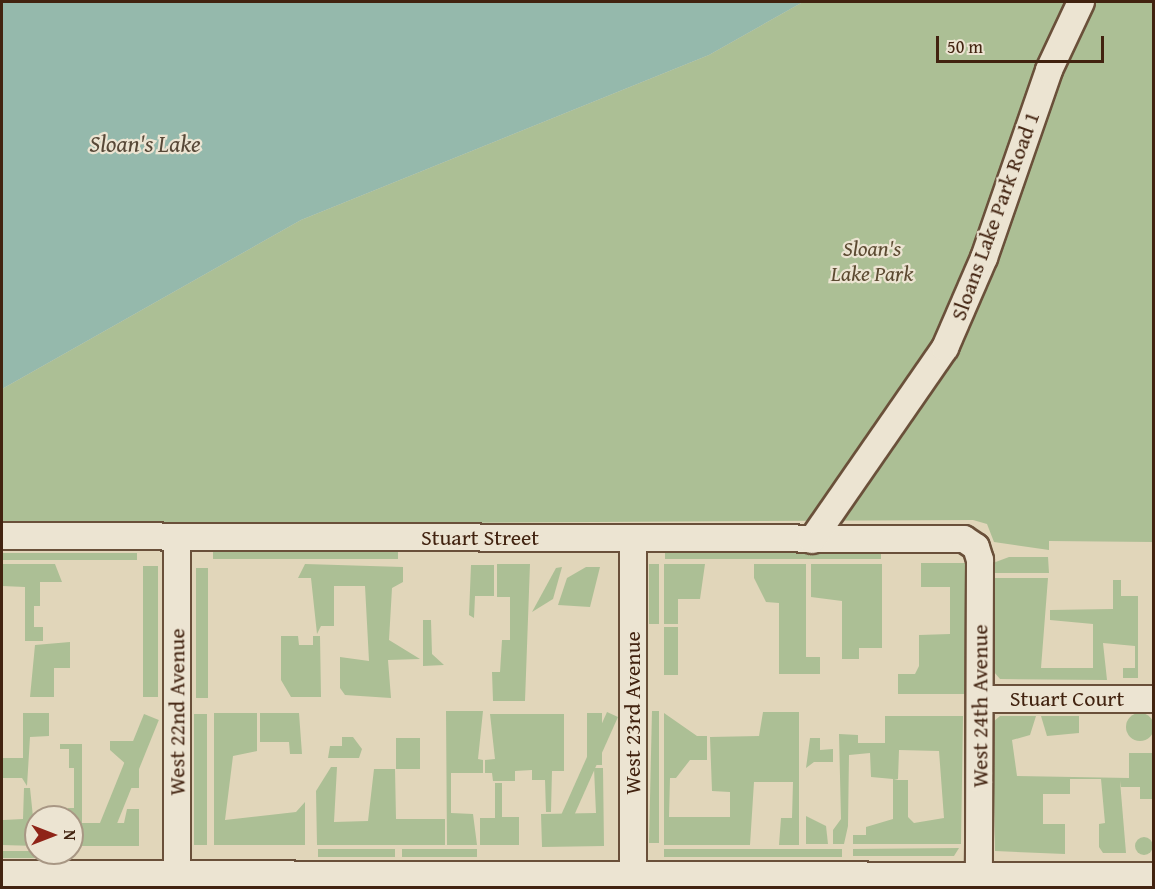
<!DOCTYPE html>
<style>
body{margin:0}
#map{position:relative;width:1155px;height:889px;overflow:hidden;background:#e1d6ba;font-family:"Gentium Book Plus",serif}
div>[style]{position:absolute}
.green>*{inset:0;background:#acbf95;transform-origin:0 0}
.round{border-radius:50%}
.water>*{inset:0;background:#95b9ac}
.roads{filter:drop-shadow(2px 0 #6a503a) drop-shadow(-2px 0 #6a503a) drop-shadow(0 2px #6a503a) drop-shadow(0 -2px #6a503a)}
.minor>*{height:26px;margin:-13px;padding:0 13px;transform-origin:13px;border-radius:13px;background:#ece4d2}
span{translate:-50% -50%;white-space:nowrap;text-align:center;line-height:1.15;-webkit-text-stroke:4.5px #ece4d2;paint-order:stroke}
.street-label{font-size:22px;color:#422310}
.park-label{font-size:22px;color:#5c4a31;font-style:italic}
.water-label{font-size:24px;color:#574837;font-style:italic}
.frame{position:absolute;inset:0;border:3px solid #422310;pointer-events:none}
.north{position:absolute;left:24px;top:805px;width:60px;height:60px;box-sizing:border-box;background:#ece4d2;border:2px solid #a89784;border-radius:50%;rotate:90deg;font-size:16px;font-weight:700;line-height:24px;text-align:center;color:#422310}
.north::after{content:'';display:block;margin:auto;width:21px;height:27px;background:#8f2418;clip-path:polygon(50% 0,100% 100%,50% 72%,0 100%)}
.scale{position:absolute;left:936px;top:36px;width:168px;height:27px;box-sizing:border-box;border:3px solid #422310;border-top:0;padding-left:8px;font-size:18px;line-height:21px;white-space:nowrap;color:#422310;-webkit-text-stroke:4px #ece4d2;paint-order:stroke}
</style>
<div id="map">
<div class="green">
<i style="clip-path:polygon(803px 2px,1153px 2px,1153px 542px,1049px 541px,1049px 550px,994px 542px,987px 524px,973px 520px,2px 525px,2px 389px,301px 220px,709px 55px)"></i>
<i style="left:665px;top:551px;width:216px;height:8px"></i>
<i style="left:213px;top:552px;width:185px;height:7px"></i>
<i style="left:2px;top:553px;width:135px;height:7px"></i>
<i style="clip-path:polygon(1009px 557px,1048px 557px,1049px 573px,993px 573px,993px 563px)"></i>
<i style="clip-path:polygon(921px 563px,965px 563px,965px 694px,898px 694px,898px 674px,915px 674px,919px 666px,919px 635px,950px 634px,950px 587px,921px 587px)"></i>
<i style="clip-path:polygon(2px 564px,55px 564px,62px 582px,40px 582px,40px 606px,34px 606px,34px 627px,43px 627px,43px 641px,25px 641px,25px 587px,2px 586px)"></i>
<i style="clip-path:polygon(305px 564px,403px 567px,403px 582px,392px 588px,389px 640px,420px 659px,388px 660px,391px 698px,345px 695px,340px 688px,340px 657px,369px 661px,365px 586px,334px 586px,334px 626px,321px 626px,317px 634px,311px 578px,298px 578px)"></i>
<i style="clip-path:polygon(497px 564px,530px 564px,525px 701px,493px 701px,492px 672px,500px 672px,502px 640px,510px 640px,510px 597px,497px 597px)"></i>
<i style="left:649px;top:564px;width:10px;height:60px"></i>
<i style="clip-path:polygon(664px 564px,705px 564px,700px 599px,678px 599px,678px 624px,664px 624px)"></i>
<i style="clip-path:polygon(754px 564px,806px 564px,806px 657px,820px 657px,820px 674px,779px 674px,779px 603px,766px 602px,754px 578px)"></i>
<i style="clip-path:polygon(811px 564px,882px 564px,882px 648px,859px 648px,859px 659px,842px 659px,842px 601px,811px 597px)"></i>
<i style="clip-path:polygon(471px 565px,494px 565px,494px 596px,475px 596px,474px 618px,469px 615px)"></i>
<i style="left:143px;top:566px;width:15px;height:131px"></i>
<i style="clip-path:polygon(562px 567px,553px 599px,532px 612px,556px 568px)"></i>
<i style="clip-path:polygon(586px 567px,600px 567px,590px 607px,558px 605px,567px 578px)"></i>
<i style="left:196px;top:568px;width:12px;height:130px"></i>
<i style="clip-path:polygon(993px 578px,1048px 578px,1041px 668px,1093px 668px,1093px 624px,1050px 620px,1050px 610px,1113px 609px,1113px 580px,1121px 580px,1121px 596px,1138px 596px,1138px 678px,1123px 678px,1123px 668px,1135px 668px,1135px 646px,1103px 643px,1107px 680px,1000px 679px,994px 672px)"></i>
<i style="clip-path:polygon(423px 620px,431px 620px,432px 654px,444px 665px,423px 666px)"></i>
<i style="left:664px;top:627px;width:14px;height:48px"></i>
<i style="clip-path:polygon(281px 636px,298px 636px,299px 645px,313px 645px,313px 636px,320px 636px,321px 697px,291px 697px,281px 680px)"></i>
<i style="clip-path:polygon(70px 642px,70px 668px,54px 668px,54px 697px,30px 697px,35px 645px)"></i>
<i style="clip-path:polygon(446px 711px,483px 711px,478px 759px,483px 760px,483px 773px,451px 773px,451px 813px,473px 814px,477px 845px,447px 845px)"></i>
<i style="clip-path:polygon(652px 711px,659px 711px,659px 843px,649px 843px)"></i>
<i style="left:607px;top:712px;width:12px;height:132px;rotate:24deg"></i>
<i style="clip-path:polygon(763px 712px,799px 712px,799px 845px,779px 845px,781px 818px,792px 818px,793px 782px,754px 782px,750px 845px,664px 845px,664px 713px,697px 736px,707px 736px,707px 760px,690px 760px,676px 778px,670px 778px,669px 817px,730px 817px,730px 792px,712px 791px,710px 737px,759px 736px)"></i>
<i class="round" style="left:1126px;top:713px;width:28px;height:28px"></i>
<i style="clip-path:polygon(23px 713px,49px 713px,49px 736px,30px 737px,27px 786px,22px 778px,2px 778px,2px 758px,23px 758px)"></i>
<i style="clip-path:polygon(214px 713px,257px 713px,257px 751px,233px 756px,225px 820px,296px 812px,305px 802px,305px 845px,214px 845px)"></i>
<i style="clip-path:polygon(260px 713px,299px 713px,302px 754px,290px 754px,289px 742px,260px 742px)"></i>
<i style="left:587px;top:713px;width:15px;height:52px"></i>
<i style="left:144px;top:714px;width:16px;height:131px;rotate:22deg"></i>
<i style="left:207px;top:714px;width:131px;height:13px;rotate:90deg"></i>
<i style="clip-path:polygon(490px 714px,564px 714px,564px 771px,552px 771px,551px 812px,546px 812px,545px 780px,532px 780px,532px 770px,515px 771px,515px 781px,493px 781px,492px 773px,485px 773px,485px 760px,495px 759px)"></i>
<i style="clip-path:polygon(evenodd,885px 716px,963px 716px,961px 844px,853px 844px,853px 835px,866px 835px,866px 827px,893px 819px,893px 779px,871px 777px,870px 753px,849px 755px,848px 826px,844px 844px,833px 844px,833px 830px,841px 819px,839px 734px,858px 735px,858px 743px,885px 743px,885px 716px,899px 750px,939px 751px,944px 818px,914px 823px,908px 817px,908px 780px,894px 780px,898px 779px,899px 750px)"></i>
<i style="clip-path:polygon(1036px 716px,1030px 735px,1012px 740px,1017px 776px,1129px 778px,1129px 753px,1153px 753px,1153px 799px,1140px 799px,1140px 787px,1121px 787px,1120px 781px,1126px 853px,1103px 853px,1099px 847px,1099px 824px,1105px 823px,1101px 779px,1070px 779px,1070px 794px,1043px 794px,1043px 824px,1065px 824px,1065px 854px,995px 851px,993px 722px,1000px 716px)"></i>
<i style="clip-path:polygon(1041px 716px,1079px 716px,1079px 733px,1047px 736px)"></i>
<i style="clip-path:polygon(342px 737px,353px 737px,362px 749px,359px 758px,328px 758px,330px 746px,342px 746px)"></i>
<i style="left:396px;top:738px;width:24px;height:31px"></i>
<i style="clip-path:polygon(810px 738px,820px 738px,820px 750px,833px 749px,833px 762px,814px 762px,806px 768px)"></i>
<i style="clip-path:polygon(110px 741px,139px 741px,139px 788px,128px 788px,128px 766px,110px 750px)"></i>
<i style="clip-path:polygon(60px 744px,82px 744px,82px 823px,124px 823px,127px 809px,139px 809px,139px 846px,72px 846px,68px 808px,74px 808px,74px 768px,69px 768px,69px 749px,60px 749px)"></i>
<i style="clip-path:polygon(331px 767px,337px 767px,334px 822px,368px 821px,374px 769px,395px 769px,396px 819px,445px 819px,445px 845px,317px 845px,316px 791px)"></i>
<i style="clip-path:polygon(594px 768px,603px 768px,604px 846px,542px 847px,541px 814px,596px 813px)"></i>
<i style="clip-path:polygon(495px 783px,502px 783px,502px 817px,519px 817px,519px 845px,480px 845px,480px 818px,495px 818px)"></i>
<i style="clip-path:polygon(24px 788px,30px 788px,36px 846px,2px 845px,3px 820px,23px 819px)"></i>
<i style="clip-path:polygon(806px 816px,826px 826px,828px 844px,806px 844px)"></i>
<i class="round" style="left:1135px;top:837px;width:18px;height:18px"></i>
<i style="clip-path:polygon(959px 848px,954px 856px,853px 856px,853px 849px)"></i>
<i style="left:395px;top:849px;width:8px;height:77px;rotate:90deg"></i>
<i style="left:402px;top:849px;width:75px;height:8px"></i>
<i style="left:664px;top:849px;width:178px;height:8px"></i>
<i style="clip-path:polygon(2px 851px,36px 851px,63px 853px,60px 858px,2px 858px)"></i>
</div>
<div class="water">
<i style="clip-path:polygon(2px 2px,803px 2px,709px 55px,301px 220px,2px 389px)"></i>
</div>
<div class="roads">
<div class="minor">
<i style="left:2px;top:536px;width:962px;rotate:0.18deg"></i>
<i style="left:964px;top:539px;width:14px;rotate:34deg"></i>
<i style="left:976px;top:547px;width:14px;rotate:73deg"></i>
<i style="left:980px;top:560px;width:328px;rotate:90.2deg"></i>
<i style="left:177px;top:537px;width:351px;rotate:90deg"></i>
<i style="left:812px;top:540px;width:234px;rotate:-55.3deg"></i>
<i style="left:945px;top:348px;width:98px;rotate:-66.6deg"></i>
<i style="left:984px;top:258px;width:199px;rotate:-70.9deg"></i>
<i style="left:1049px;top:70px;width:75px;rotate:-64.8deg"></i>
<i style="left:980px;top:699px;width:174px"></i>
<i style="left:2px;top:874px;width:1152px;rotate:0.1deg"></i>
<i style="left:633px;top:888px;width:349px;rotate:-90deg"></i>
</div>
</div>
<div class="street-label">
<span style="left:995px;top:216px;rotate:-70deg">Sloans Lake Park Road 1</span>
<span style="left:480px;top:538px">Stuart Street</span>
<span style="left:1067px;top:699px">Stuart Court</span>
<span style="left:980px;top:706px;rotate:-90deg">West 24th Avenue</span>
<span style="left:177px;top:712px;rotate:-90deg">West 22nd Avenue</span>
<span style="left:633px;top:713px;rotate:-90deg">West 23rd Avenue</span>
</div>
<div class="park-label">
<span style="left:872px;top:261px">Sloan's<br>Lake Park</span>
</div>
<div class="water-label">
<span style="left:145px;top:144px">Sloan's Lake</span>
</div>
<div class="frame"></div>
<div class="north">N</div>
<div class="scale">50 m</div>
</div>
